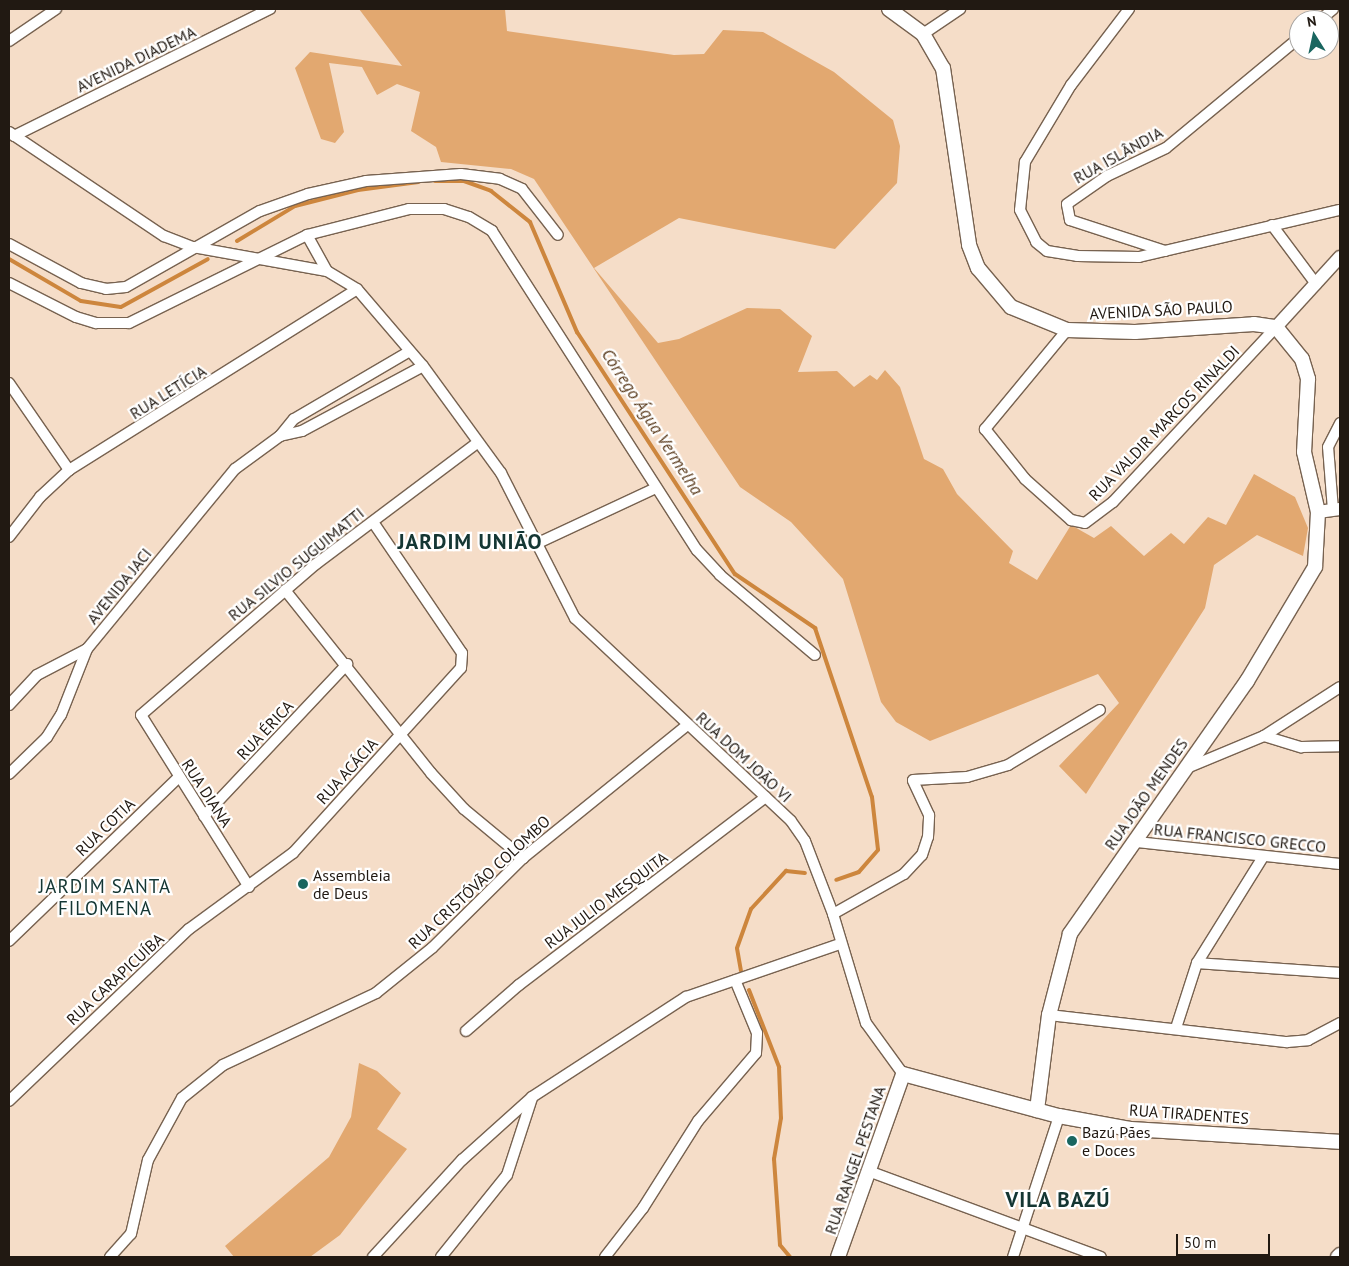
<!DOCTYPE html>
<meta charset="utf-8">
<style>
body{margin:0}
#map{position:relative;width:1349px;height:1266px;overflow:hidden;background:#f5ddc8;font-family:"PT Sans",sans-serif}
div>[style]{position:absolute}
.green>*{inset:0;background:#e2a870}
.stream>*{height:4px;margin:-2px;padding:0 2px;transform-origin:2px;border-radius:2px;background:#cd863d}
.roads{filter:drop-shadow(1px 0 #776250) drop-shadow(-1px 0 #776250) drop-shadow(0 1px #776250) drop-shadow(0 -1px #776250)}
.minor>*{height:10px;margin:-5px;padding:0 5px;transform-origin:5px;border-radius:5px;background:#fff}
.tertiary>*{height:12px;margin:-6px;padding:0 6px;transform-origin:6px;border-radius:6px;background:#fff}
.secondary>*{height:14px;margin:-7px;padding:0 7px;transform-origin:7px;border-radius:7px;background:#fff}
.dots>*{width:14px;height:14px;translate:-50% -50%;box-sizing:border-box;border:2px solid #fff;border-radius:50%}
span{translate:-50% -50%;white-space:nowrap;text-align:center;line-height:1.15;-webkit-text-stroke:4.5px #fff;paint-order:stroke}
.street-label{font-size:16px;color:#211912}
.poi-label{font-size:16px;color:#211912}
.left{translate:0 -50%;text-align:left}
.water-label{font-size:18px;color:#5a3b1d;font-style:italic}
.quarter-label{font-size:19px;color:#143633;letter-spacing:1px}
.district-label{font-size:21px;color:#143633;font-weight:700;letter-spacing:1px}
.frame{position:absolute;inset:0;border:10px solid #211912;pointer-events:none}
.north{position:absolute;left:1289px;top:10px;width:50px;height:50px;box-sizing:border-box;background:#fff;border:1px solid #a6a3a0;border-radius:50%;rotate:350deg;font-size:14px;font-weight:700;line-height:20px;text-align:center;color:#211912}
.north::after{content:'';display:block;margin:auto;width:18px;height:22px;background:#1a6660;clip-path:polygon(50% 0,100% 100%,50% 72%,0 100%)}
.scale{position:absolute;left:1176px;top:1234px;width:94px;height:22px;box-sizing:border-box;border:2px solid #211912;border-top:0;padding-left:6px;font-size:15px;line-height:18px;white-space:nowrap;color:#211912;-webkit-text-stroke:4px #fff;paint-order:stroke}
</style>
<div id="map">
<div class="green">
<i style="clip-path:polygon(359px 9px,505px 9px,507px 31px,674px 55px,704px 54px,723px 30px,763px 32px,834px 72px,893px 120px,900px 146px,897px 183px,835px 249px,679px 218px,594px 268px,658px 343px,679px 339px,747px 308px,780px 309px,812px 336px,798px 372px,837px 371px,854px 387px,870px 375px,877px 380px,885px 370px,900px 387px,924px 459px,943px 469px,957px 494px,1013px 551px,1009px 563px,1037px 580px,1071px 525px,1094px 538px,1111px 526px,1144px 556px,1171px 533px,1184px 544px,1208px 517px,1226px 525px,1254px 474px,1295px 497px,1308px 528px,1303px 556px,1257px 535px,1214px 565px,1205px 608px,1086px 794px,1059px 766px,1119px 703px,1098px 674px,930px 741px,896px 722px,881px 702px,843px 579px,791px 522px,740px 487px,534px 179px,511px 169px,441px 162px,436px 147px,411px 131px,420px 92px,397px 84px,377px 95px,362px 67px,329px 63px,344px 132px,335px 143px,321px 139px,295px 68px,310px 52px,402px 66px)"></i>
<i style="clip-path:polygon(359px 1063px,377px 1071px,401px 1093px,377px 1129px,407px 1149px,340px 1235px,310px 1257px,234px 1257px,225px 1246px,329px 1157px,351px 1117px)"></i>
</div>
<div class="stream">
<i style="left:435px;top:181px;width:29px"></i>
<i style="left:464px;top:181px;width:29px;rotate:20deg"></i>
<i style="left:491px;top:191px;width:50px;rotate:38.5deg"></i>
<i style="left:530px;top:222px;width:120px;rotate:66.9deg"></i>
<i style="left:577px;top:332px;width:289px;rotate:56.9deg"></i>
<i style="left:735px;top:574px;width:97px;rotate:34deg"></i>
<i style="left:815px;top:628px;width:178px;rotate:71.4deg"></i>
<i style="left:872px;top:797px;width:53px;rotate:83.5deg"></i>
<i style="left:878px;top:850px;width:29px;rotate:131deg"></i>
<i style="left:859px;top:872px;width:24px;rotate:161deg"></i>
<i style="left:237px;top:241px;width:68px;rotate:-31.1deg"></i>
<i style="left:295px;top:206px;width:65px;rotate:-14.3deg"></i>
<i style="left:358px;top:190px;width:61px;rotate:-7.6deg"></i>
<i style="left:9px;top:259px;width:83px;rotate:30.3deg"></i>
<i style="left:81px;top:301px;width:40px;rotate:8.5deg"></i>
<i style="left:121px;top:307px;width:99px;rotate:-28.9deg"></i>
<i style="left:741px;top:971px;width:23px;rotate:-100deg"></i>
<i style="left:737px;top:948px;width:41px;rotate:-70.3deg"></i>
<i style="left:751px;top:909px;width:52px;rotate:-47.4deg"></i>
<i style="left:786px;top:871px;width:19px;rotate:6deg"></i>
<i style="left:749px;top:990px;width:83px;rotate:68.7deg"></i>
<i style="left:779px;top:1067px;width:51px;rotate:87.8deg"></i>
<i style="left:781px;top:1118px;width:42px;rotate:99.7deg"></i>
<i style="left:774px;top:1159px;width:86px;rotate:86deg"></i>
<i style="left:780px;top:1245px;width:16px;rotate:50deg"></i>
</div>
<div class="roads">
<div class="minor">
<i style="left:1129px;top:9px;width:96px;rotate:127.3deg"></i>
<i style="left:1071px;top:85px;width:90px;rotate:120.9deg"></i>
<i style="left:1025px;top:162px;width:48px;rotate:95.9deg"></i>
<i style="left:1020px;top:210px;width:36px;rotate:63deg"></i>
<i style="left:1036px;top:242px;width:14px;rotate:39deg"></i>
<i style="left:1047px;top:251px;width:30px;rotate:9deg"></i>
<i style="left:1077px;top:256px;width:62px;rotate:0.9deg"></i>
<i style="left:1139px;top:257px;width:206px;rotate:-13.2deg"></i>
<i style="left:1320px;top:20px;width:17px;rotate:-40deg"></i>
<i style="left:923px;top:34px;width:45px;rotate:-34deg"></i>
<i style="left:9px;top:41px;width:57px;rotate:-34.2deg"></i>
<i style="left:9px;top:132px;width:187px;rotate:33.9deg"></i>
<i style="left:164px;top:236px;width:31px;rotate:21deg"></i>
<i style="left:193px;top:247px;width:136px;rotate:10.2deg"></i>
<i style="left:327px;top:271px;width:35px;rotate:31deg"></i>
<i style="left:357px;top:289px;width:101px;rotate:49.4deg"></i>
<i style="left:423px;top:366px;width:132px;rotate:53.9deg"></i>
<i style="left:501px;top:473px;width:163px;rotate:63deg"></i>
<i style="left:575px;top:618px;width:296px;rotate:43.2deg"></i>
<i style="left:791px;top:821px;width:24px;rotate:55deg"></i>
<i style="left:805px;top:841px;width:78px;rotate:69deg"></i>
<i style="left:833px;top:914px;width:114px;rotate:73.2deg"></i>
<i style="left:866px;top:1023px;width:63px;rotate:54deg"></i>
<i style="left:14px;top:136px;width:286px;rotate:-26.4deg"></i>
<i style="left:1272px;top:225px;width:74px;rotate:53.3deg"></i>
<i style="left:307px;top:235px;width:41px;rotate:60.9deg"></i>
<i style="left:9px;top:244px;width:82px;rotate:28.4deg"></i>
<i style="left:81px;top:283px;width:26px;rotate:13deg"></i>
<i style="left:106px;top:289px;width:20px;rotate:-6deg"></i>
<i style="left:126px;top:287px;width:154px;rotate:-29.6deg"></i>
<i style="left:260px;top:211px;width:51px;rotate:-19.5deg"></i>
<i style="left:308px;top:194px;width:59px;rotate:-12.6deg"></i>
<i style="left:366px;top:181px;width:95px;rotate:-4.2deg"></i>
<i style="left:461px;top:174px;width:39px;rotate:7deg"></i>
<i style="left:500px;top:179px;width:24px;rotate:24deg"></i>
<i style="left:522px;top:189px;width:58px;rotate:52deg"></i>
<i style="left:1165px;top:251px;width:100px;rotate:-161.9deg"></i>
<i style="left:1070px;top:220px;width:16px;rotate:-101deg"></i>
<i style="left:1067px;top:204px;width:49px;rotate:-35deg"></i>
<i style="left:1107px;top:176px;width:65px;rotate:-25.4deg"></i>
<i style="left:1166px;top:148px;width:173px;rotate:-39.6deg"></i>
<i style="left:9px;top:283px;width:75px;rotate:26.9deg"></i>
<i style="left:76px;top:317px;width:21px;rotate:17deg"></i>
<i style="left:96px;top:323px;width:33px"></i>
<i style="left:129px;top:323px;width:199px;rotate:-26.3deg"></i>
<i style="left:307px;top:235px;width:105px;rotate:-14.3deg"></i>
<i style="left:409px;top:209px;width:35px"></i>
<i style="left:444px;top:209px;width:26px;rotate:18deg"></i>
<i style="left:469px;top:217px;width:27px;rotate:31deg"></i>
<i style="left:492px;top:231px;width:379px;rotate:57.3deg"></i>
<i style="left:697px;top:550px;width:34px;rotate:47deg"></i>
<i style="left:720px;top:575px;width:124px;rotate:40.1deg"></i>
<i style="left:1067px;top:330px;width:129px;rotate:129.6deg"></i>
<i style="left:985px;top:429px;width:64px;rotate:51.3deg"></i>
<i style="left:1025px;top:479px;width:62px;rotate:41.7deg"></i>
<i style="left:1071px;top:520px;width:14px;rotate:12deg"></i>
<i style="left:1085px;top:523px;width:35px;rotate:-37deg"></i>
<i style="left:1113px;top:502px;width:239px;rotate:-47deg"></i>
<i style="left:9px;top:383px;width:106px;rotate:55.4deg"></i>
<i style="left:280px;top:436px;width:23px;rotate:-13deg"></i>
<i style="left:302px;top:431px;width:137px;rotate:-28.2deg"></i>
<i style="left:1333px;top:510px;width:63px;rotate:-94.5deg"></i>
<i style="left:1328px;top:447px;width:27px;rotate:-63deg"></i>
<i style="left:9px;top:537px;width:51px;rotate:-52.2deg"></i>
<i style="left:40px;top:497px;width:40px;rotate:-43deg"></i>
<i style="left:69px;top:470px;width:340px;rotate:-32.1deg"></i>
<i style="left:538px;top:543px;width:130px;rotate:-25deg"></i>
<i style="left:285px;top:590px;width:234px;rotate:51.4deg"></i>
<i style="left:431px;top:773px;width:49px;rotate:47.5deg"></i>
<i style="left:464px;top:809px;width:77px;rotate:39.7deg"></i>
<i style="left:9px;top:705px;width:41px;rotate:-47deg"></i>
<i style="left:37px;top:675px;width:56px;rotate:-27.5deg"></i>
<i style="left:1264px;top:736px;width:39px;rotate:17deg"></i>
<i style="left:1301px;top:747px;width:39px;rotate:-1deg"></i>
<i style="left:1187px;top:768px;width:83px;rotate:-22.6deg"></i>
<i style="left:1264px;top:736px;width:90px;rotate:-32.8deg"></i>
<i style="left:9px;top:774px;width:53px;rotate:-44.2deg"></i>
<i style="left:47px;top:737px;width:26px;rotate:-58deg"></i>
<i style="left:61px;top:715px;width:71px;rotate:-68.5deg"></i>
<i style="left:87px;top:649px;width:233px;rotate:-50.6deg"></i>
<i style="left:235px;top:469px;width:56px;rotate:-36.3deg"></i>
<i style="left:280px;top:436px;width:22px;rotate:-51deg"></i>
<i style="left:294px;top:419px;width:134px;rotate:-30.4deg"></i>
<i style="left:204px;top:816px;width:209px;rotate:-46.7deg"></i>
<i style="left:1137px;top:842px;width:204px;rotate:6.2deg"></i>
<i style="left:249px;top:887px;width:203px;rotate:-122.1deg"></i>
<i style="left:141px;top:715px;width:231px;rotate:-40.8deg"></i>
<i style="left:316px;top:564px;width:201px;rotate:-36.9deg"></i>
<i style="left:833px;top:914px;width:81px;rotate:-29.4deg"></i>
<i style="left:904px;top:874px;width:26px;rotate:-47deg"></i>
<i style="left:922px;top:855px;width:19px;rotate:-72deg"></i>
<i style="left:928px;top:837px;width:22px;rotate:-87deg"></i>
<i style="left:929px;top:815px;width:38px;rotate:-115deg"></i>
<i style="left:913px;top:780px;width:54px;rotate:-3.2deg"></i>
<i style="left:967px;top:777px;width:43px;rotate:-16.3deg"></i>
<i style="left:1008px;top:765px;width:107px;rotate:-30.9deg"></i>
<i style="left:9px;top:941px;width:236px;rotate:-44deg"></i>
<i style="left:1197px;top:963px;width:143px;rotate:4deg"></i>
<i style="left:1049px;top:1015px;width:240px;rotate:6.5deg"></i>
<i style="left:1287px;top:1042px;width:21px;rotate:-5deg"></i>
<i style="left:1308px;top:1040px;width:36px;rotate:-28deg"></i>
<i style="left:1176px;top:1028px;width:68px;rotate:-72.1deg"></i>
<i style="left:1197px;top:963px;width:125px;rotate:-58.1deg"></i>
<i style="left:466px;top:1031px;width:70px;rotate:-41deg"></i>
<i style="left:519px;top:985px;width:310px;rotate:-37.3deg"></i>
<i style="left:9px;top:1101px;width:249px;rotate:-43.7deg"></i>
<i style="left:189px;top:929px;width:129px;rotate:-36.2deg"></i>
<i style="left:293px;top:853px;width:250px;rotate:-47.8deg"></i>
<i style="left:461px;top:668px;width:15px;rotate:-86deg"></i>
<i style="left:462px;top:653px;width:158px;rotate:-124.2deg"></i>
<i style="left:871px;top:1172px;width:245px;rotate:20.3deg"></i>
<i style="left:110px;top:1257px;width:31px;rotate:-48deg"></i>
<i style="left:131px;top:1234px;width:76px;rotate:-77.1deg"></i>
<i style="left:148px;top:1160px;width:71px;rotate:-61.3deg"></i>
<i style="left:182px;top:1098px;width:53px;rotate:-38.8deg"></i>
<i style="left:223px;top:1065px;width:169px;rotate:-25.2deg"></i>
<i style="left:376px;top:993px;width:72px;rotate:-38.8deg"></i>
<i style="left:432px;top:948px;width:128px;rotate:-44.7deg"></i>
<i style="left:523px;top:858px;width:211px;rotate:-39deg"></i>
<i style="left:373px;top:1257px;width:132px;rotate:-47.5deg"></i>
<i style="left:462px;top:1160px;width:94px;rotate:-42deg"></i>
<i style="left:532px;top:1097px;width:184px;rotate:-33deg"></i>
<i style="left:686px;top:997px;width:163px;rotate:-19deg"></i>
<i style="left:441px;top:1257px;width:105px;rotate:-51.2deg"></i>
<i style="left:507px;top:1175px;width:81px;rotate:-72deg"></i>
<i style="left:605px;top:1257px;width:62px;rotate:-52.2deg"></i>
<i style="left:643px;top:1208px;width:103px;rotate:-57.7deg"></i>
<i style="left:698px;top:1121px;width:89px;rotate:-49.5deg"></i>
<i style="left:756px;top:1053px;width:20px;rotate:-87deg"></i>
<i style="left:757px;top:1033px;width:57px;rotate:-112.5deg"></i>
<i style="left:1013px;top:1257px;width:148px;rotate:-71.9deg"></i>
</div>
<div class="tertiary">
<i style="left:1276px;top:327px;width:95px;rotate:-47.6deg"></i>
<i style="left:1318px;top:512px;width:22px;rotate:-8deg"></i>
</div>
<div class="secondary">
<i style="left:889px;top:9px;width:42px;rotate:36.3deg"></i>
<i style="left:923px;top:34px;width:39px;rotate:60deg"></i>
<i style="left:943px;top:68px;width:179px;rotate:81.6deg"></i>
<i style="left:969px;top:245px;width:25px;rotate:69deg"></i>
<i style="left:978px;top:268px;width:51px;rotate:49.8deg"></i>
<i style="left:1011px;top:307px;width:61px;rotate:22.3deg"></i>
<i style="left:1067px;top:330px;width:68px;rotate:1.7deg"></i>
<i style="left:1135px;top:332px;width:119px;rotate:-3.8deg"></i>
<i style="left:1254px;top:324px;width:22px;rotate:8deg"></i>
<i style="left:1276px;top:327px;width:41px;rotate:50.9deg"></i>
<i style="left:1302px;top:359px;width:21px;rotate:73deg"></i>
<i style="left:1308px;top:379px;width:73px;rotate:93.1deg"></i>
<i style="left:1304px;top:452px;width:62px;rotate:76.9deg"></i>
<i style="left:1318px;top:512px;width:55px;rotate:93.1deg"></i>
<i style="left:1315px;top:567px;width:133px;rotate:120.8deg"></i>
<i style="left:1247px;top:681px;width:309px;rotate:125deg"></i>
<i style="left:1070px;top:934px;width:84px;rotate:104.5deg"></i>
<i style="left:1049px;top:1015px;width:96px;rotate:97.2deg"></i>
<i style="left:838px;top:1257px;width:194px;rotate:-70.4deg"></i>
<i style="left:903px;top:1074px;width:162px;rotate:15.1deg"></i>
<i style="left:1059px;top:1116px;width:72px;rotate:10.4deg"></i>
<i style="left:1130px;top:1129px;width:210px;rotate:3.5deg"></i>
<i style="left:1338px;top:1257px;width:3px;rotate:-45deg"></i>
</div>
</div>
<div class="dots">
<i style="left:303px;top:884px;background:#1a6660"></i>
<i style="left:1072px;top:1141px;background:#1a6660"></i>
</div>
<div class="street-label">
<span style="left:136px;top:59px;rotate:-26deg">AVENIDA DIADEMA</span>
<span style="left:1118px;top:155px;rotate:-29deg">RUA ISLÂNDIA</span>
<span style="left:1161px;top:310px;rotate:-3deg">AVENIDA SÃO PAULO</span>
<span style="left:168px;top:392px;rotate:-32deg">RUA LETÍCIA</span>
<span style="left:1164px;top:423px;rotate:-46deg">RUA VALDIR MARCOS RINALDI</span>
<span style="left:296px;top:564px;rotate:-39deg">RUA SILVIO SUGUIMATTI</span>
<span style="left:119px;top:586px;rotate:-51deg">AVENIDA JACI</span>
<span style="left:265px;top:730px;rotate:-47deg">RUA ÉRICA</span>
<span style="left:744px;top:757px;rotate:43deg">RUA DOM JOÃO VI</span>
<span style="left:347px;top:771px;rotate:-48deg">RUA ACÁCIA</span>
<span style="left:207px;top:793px;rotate:57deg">RUA DIANA</span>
<span style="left:1146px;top:794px;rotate:-55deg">RUA JOÃO MENDES</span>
<span style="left:105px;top:827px;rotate:-44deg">RUA COTIA</span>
<span style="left:1240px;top:838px;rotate:6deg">RUA FRANCISCO GRECCO</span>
<span style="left:479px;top:882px;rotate:-43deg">RUA CRISTÓVÃO COLOMBO</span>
<span style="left:606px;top:900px;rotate:-37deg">RUA JULIO MESQUITA</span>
<span style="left:115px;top:979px;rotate:-43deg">RUA CARAPICUÍBA</span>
<span style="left:1189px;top:1114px;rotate:4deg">RUA TIRADENTES</span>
<span style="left:855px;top:1160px;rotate:-71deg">RUA RANGEL PESTANA</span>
</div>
<div class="poi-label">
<span class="left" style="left:313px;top:884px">Assembleia<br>de Deus</span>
<span class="left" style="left:1082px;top:1141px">Bazú Pães<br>e Doces</span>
</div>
<div class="water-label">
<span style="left:652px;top:422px;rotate:57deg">Córrego Água Vermelha</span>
</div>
<div class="quarter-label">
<span style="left:105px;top:898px">JARDIM SANTA<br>FILOMENA</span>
</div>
<div class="district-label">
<span style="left:470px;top:542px">JARDIM UNIÃO</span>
<span style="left:1058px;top:1200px">VILA BAZÚ</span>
</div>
<div class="frame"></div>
<div class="north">N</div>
<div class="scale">50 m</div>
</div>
